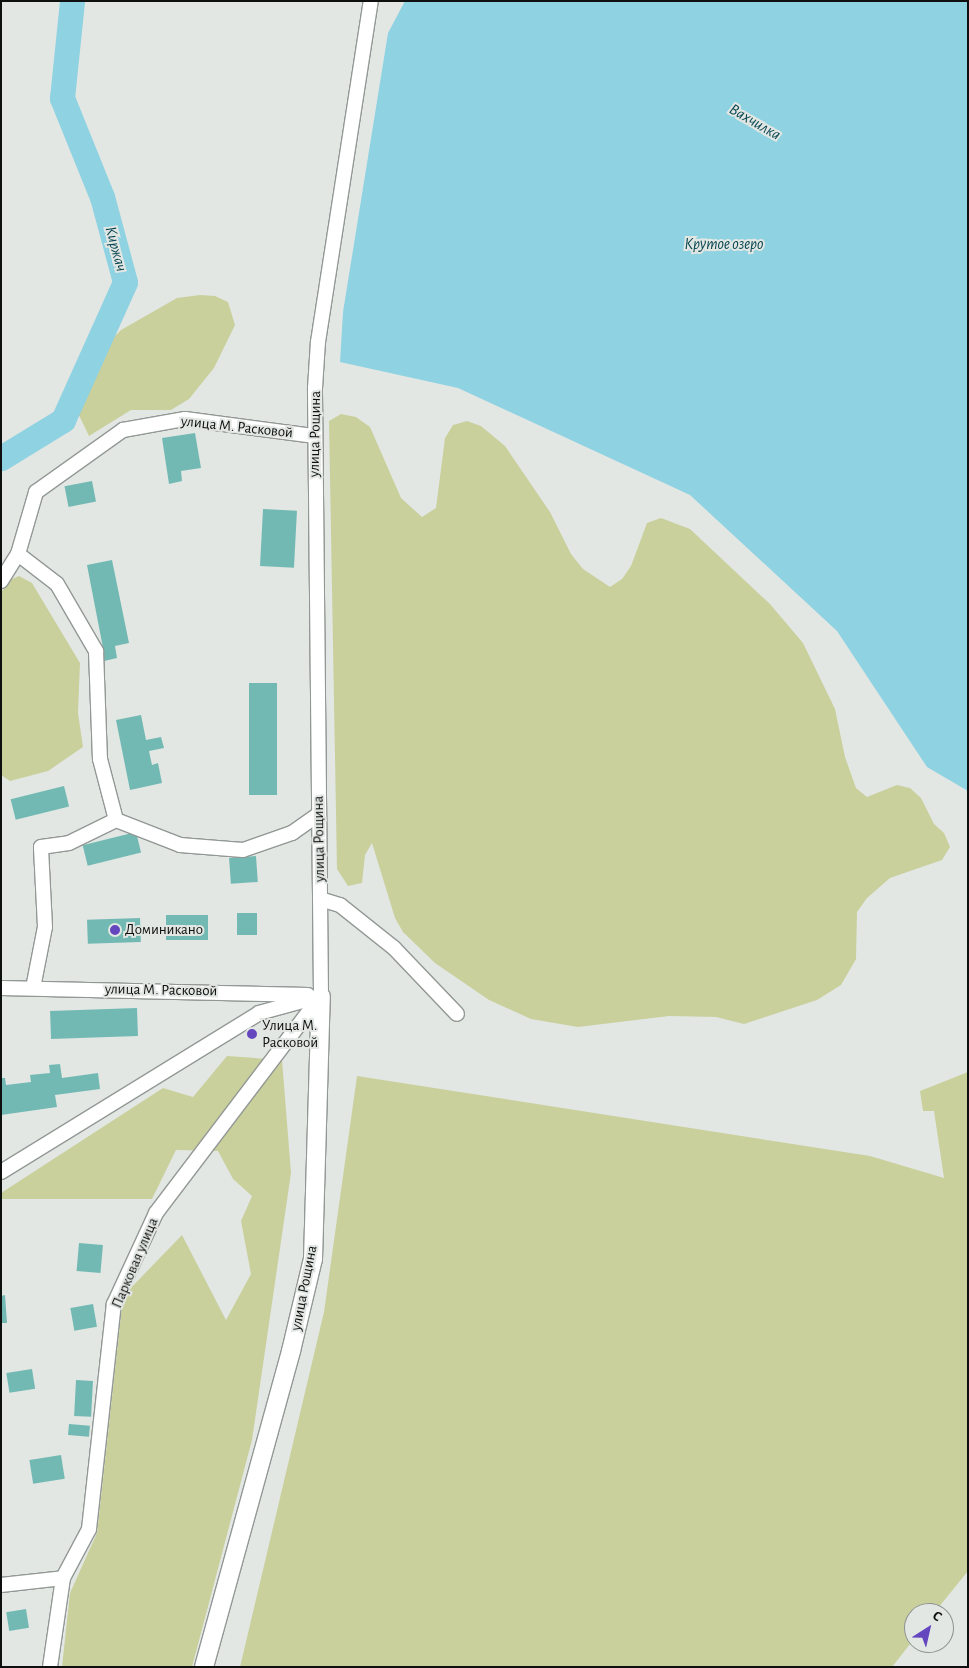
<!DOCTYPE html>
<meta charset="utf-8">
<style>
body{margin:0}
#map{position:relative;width:969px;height:1668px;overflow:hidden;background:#e2e7e4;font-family:"Alegreya Sans",sans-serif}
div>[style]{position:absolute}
.green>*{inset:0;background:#c9d09c}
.water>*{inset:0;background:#8fd2e2}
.river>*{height:25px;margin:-12.5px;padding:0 12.5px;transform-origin:12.5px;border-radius:12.5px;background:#8fd2e2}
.building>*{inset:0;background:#73b9b3;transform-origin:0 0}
.roads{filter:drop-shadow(1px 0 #929895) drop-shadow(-1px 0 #929895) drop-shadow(0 1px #929895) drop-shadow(0 -1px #929895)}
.minor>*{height:14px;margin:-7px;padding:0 7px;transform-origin:7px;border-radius:7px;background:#fff}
.tertiary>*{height:18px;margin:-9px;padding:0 9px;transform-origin:9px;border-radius:9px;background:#fff}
.dots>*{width:14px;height:14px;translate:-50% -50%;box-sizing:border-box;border:2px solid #e2e7e4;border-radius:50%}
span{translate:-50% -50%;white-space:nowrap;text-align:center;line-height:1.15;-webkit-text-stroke:4px #e2e7e4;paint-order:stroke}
.street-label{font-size:15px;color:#0e100f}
.poi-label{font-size:15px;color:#0e100f}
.left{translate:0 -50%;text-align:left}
.water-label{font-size:16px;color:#094752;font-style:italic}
.frame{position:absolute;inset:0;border:2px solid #0e100f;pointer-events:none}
.north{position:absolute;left:904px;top:1603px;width:50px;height:50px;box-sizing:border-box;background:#e2e7e4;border:1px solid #8d918f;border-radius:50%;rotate:35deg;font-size:14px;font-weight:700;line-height:20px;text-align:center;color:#0e100f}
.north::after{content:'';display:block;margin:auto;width:18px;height:22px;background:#6446be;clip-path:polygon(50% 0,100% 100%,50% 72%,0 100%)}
</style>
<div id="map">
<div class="green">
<i style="clip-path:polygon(200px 295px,215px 296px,228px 302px,235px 325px,214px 368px,189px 399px,171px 410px,131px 410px,89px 436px,76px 409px,97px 375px,111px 340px,121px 330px,177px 298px)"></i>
<i style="clip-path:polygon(341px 414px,356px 417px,370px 427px,401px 498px,422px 517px,436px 508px,445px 438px,453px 425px,467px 421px,481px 426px,505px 446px,550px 512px,571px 554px,583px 569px,610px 587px,622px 579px,631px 566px,647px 523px,661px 518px,690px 529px,770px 604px,803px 643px,835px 709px,845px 757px,856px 788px,867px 797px,897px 785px,910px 788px,921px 798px,934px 824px,944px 833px,950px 847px,942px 860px,890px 878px,867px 898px,857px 912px,856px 959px,841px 985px,817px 1000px,744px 1024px,716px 1017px,669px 1016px,578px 1027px,531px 1019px,489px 1000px,435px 963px,403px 932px,395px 918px,372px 843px,365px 855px,362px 883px,348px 886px,337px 869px,329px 421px)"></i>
<i style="clip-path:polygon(19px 576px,32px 583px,80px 663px,78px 713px,83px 747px,48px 771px,10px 781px,1px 775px,1px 592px,12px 579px)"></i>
<i style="clip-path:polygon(227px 1056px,282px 1060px,291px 1173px,252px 1440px,192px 1667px,62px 1667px,70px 1593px,97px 1533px,123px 1296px,182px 1235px,226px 1320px,251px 1274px,241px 1221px,252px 1196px,233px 1179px,218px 1151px,176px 1150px,152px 1199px,1px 1199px,1px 1193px,163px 1088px,193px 1097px)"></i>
<i style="clip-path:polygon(968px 1072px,968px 1571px,934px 1613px,914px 1613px,914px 1639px,892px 1667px,240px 1667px,324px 1312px,357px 1076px,870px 1156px,944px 1178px,934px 1111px,923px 1111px,920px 1091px)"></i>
</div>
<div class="water">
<i style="clip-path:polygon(405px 1px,968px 1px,968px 791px,927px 767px,837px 631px,690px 495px,458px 388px,340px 362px,343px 312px,388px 33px)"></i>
</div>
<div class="river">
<i style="left:1px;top:458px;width:73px;rotate:-31.5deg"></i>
<i style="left:63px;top:420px;width:151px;rotate:-65.8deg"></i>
<i style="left:125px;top:282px;width:88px;rotate:-105.1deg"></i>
<i style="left:102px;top:197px;width:107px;rotate:-112deg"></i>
<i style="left:62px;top:98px;width:98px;rotate:-84.1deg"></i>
</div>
<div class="building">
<i style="clip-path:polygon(195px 433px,201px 468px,181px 471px,182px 481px,169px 484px,162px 438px)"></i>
<i style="left:92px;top:481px;width:21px;height:28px;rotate:79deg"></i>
<i style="left:263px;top:509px;width:34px;height:57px;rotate:3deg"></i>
<i style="clip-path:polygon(112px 560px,129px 643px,115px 646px,117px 658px,100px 662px,98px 649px,103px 648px,87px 565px)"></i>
<i style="left:249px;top:683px;width:28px;height:112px"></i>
<i style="clip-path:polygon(141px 715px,146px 740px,161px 737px,164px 748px,149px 751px,152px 765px,158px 763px,162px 783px,130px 790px,116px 720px)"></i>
<i style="left:64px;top:786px;width:21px;height:55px;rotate:76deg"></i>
<i style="left:136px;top:832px;width:21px;height:55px;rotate:76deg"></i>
<i style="left:256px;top:856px;width:26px;height:27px;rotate:86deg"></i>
<i style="left:237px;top:913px;width:20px;height:22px"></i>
<i style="left:208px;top:915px;width:25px;height:42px;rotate:90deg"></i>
<i style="left:140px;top:918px;width:24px;height:53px;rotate:88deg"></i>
<i style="left:137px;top:1008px;width:28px;height:87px;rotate:88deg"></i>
<i style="clip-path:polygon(60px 1064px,62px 1078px,98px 1073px,100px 1089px,55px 1095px,57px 1107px,1px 1115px,1px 1078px,5px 1078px,6px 1085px,31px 1082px,30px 1075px,50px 1073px,49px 1065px)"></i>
<i style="left:79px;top:1243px;width:24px;height:28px;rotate:5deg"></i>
<i style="clip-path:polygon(5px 1295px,7px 1323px,1px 1323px,1px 1296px)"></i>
<i style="left:93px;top:1304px;width:23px;height:23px;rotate:80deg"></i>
<i style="left:32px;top:1369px;width:20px;height:26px;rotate:81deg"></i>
<i style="left:76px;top:1380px;width:17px;height:36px;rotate:3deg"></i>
<i style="left:69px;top:1424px;width:21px;height:11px;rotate:5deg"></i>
<i style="left:61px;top:1455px;width:24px;height:32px;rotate:81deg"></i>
<i style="left:26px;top:1609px;width:19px;height:20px;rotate:81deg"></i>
</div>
<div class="roads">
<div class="minor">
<i style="left:18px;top:554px;width:49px;rotate:37.6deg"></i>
<i style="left:57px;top:584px;width:78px;rotate:59.8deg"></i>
<i style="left:96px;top:651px;width:108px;rotate:87.9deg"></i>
<i style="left:100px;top:759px;width:63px;rotate:75.3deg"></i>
<i style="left:1px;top:581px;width:32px;rotate:-58deg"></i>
<i style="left:18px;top:554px;width:65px;rotate:-73.8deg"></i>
<i style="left:36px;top:492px;width:107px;rotate:-35.5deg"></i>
<i style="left:123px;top:430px;width:63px;rotate:-10.1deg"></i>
<i style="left:185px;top:419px;width:131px;rotate:7.5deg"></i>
<i style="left:320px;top:899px;width:21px;rotate:17deg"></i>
<i style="left:340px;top:905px;width:69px;rotate:38.5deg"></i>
<i style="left:394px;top:948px;width:91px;rotate:46.3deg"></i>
<i style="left:1px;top:988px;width:307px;rotate:1.3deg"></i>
<i style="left:33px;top:988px;width:62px;rotate:-78.9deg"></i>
<i style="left:45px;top:927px;width:80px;rotate:-92.9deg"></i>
<i style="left:41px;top:847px;width:28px;rotate:-8deg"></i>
<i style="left:69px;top:843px;width:52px;rotate:-26.1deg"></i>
<i style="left:116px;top:820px;width:69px;rotate:21.3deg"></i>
<i style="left:180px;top:845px;width:63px;rotate:4.5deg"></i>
<i style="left:243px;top:850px;width:52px;rotate:-19.1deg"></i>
<i style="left:292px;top:833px;width:33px;rotate:-35deg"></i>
<i style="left:321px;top:996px;width:608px;rotate:-90.57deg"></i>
<i style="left:315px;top:388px;width:46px;rotate:-86.3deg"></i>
<i style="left:318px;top:342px;width:345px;rotate:-81.2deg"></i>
<i style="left:1px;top:1172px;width:303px;rotate:-31.6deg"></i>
<i style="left:259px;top:1013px;width:64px;rotate:-15.3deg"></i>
<i style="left:1px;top:1585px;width:62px;rotate:-6.4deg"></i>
<i style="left:50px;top:1667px;width:90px;rotate:-81.7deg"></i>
<i style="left:63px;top:1578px;width:55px;rotate:-62deg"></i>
<i style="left:89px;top:1529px;width:226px;rotate:-83.7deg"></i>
<i style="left:114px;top:1304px;width:100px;rotate:-65.2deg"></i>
<i style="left:156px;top:1213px;width:273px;rotate:-52.8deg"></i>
</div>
<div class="tertiary">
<i style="left:204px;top:1667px;width:328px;rotate:-74.6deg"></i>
<i style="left:291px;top:1351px;width:95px;rotate:-76.6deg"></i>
<i style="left:313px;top:1259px;width:263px;rotate:-88.3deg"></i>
</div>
</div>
<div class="dots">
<i style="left:115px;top:930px;background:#6446be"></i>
<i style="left:252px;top:1034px;background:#6446be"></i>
</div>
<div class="street-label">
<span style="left:237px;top:427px;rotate:6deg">улица М. Расковой</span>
<span style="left:315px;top:434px;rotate:-89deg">улица Рощина</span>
<span style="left:319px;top:839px;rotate:-91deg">улица Рощина</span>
<span style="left:161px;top:990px;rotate:1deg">улица М. Расковой</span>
<span style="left:135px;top:1263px;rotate:-67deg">Парковая улица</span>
<span style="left:304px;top:1288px;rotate:-79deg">улица Рощина</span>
</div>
<div class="poi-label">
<span class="left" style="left:125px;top:930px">Доминикано</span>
<span class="left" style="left:262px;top:1034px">Улица М.<br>Расковой</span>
</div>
<div class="water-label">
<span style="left:755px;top:122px;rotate:30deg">Вахчилка</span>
<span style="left:724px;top:244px">Крутое озеро</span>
<span style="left:116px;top:249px;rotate:75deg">Киржач</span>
</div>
<div class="frame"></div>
<div class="north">С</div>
</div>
